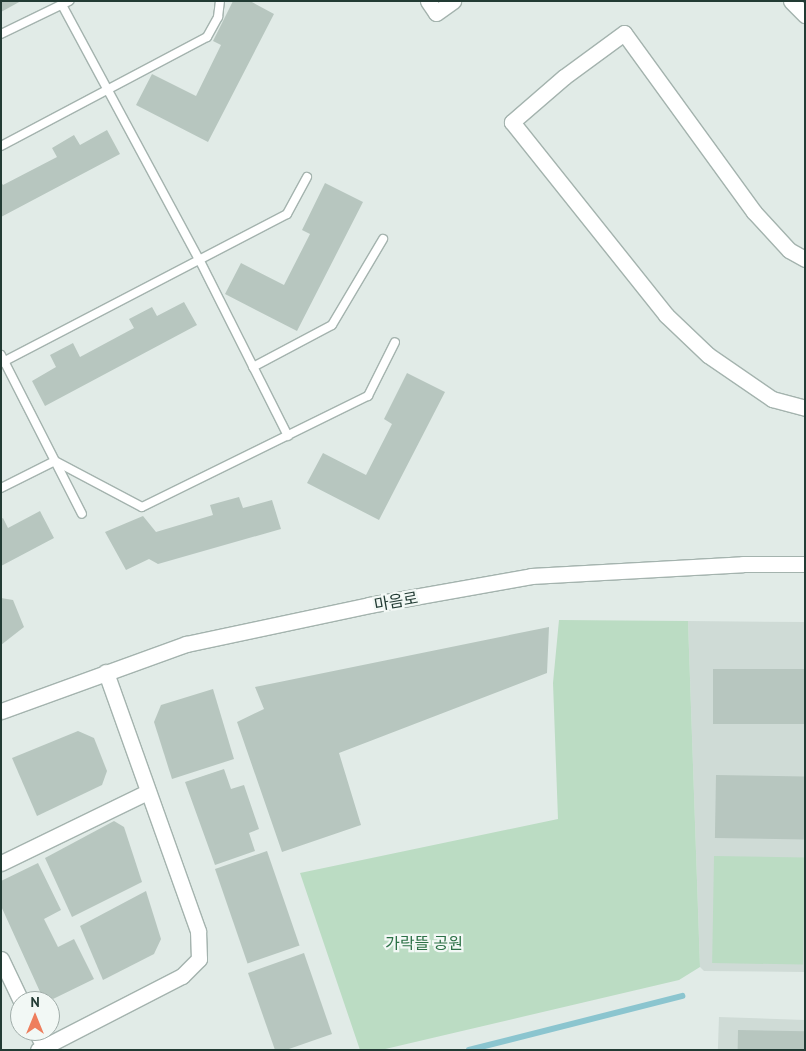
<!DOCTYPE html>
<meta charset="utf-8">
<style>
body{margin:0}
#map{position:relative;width:806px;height:1051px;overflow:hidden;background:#e1ebe7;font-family:"PT Sans","Noto Sans KR",sans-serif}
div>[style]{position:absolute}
.built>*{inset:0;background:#cfdbd6;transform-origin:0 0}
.green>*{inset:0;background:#bbdcc3;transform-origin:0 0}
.stream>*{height:5.5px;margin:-2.75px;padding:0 2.75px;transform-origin:2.75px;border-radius:2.75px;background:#8bc5cf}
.building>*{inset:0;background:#b7c6bf;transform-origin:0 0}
.roads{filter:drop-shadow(1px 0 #a4b3ae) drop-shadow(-1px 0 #a4b3ae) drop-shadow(0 1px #a4b3ae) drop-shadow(0 -1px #a4b3ae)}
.service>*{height:8px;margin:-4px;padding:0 4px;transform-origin:4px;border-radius:4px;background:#fff}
.minor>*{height:15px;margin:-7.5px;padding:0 7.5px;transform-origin:7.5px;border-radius:7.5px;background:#fff}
.tertiary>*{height:15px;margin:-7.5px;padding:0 7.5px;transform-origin:7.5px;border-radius:7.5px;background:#fff}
span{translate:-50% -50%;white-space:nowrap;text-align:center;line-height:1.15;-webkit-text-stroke:4.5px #f2f8f5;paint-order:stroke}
.street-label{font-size:16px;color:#223b34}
.park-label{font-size:16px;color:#2d7147}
.frame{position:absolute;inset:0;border:2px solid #223b34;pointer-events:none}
.north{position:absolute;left:10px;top:991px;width:50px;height:50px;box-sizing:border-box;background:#f2f8f5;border:1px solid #9faca8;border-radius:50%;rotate:0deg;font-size:14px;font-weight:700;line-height:20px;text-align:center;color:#223b34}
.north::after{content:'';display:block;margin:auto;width:18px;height:22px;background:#ee7e5d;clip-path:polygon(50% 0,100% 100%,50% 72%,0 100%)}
</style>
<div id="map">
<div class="built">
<i style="clip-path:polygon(688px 621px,805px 622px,805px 972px,704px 971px,700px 967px)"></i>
<i style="left:719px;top:1017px;width:86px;height:33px;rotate:2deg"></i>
</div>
<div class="green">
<i style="clip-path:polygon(559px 620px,688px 621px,700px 967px,679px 980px,381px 1050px,360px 1050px,300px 873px,558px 819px,553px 683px)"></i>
<i style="left:714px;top:856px;width:91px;height:107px;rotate:1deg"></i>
</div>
<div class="stream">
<i style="left:469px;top:1050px;width:220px;rotate:-14.2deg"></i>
</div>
<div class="building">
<i style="clip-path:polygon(1px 1px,21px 1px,1px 12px)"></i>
<i style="clip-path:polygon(233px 1px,250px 1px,274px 14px,208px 142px,136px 105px,152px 74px,196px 96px,221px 45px,213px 41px)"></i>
<i style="clip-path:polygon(107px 130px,120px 154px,1px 217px,1px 182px,3px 185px,57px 157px,52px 148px,74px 135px,80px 145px)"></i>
<i style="clip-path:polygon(325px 183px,363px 202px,297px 331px,225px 294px,241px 263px,284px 285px,310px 234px,302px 230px)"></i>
<i style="clip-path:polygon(184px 302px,197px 325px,45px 406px,32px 381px,56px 367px,50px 355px,73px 343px,80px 357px,134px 328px,129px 319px,152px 307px,157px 316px)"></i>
<i style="clip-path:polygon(407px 373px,445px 392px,379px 520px,307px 483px,323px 453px,366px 475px,392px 424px,384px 419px)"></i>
<i style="clip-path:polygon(239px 497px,243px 508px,272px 500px,281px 529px,158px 564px,149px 559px,126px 570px,105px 532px,143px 516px,156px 532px,213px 515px,210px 505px)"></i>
<i style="clip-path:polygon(40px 511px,54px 538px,1px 566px,1px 519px,3px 518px,8px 528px)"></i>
<i style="clip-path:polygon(1px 598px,13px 600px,24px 627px,1px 645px)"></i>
<i style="clip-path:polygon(549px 627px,547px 673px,339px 753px,361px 825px,282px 852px,237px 722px,264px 709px,255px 687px)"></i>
<i style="left:713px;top:669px;width:92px;height:55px"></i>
<i style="clip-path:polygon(213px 689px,234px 759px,172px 779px,154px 722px,161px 705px)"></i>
<i style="clip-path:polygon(78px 731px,94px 738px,107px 771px,102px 785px,37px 816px,12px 758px)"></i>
<i style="clip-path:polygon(224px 769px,231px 789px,244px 785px,259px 829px,249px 833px,255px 851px,215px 865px,185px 782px)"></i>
<i style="left:716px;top:775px;width:89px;height:63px;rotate:1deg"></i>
<i style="clip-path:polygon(114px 821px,124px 827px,142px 882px,72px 917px,45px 858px)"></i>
<i style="left:267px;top:851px;width:100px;height:55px;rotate:71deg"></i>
<i style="clip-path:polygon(38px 863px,61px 910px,44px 919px,58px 947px,74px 939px,94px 979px,53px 999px,41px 994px,1px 906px,1px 881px)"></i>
<i style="clip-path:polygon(146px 891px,161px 939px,154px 954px,103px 980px,80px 926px)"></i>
<i style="clip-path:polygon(304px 953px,332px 1034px,286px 1050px,275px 1050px,248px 973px)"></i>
<i style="left:738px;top:1030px;width:67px;height:20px;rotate:1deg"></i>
</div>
<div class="roads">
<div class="service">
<i style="left:62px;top:5px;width:289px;rotate:61.7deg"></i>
<i style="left:199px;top:259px;width:198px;rotate:63.3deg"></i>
<i style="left:1px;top:34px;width:76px;rotate:-25.9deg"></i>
<i style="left:1px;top:146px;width:233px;rotate:-27.9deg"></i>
<i style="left:207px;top:37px;width:23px;rotate:-61deg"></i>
<i style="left:218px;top:17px;width:16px;rotate:-83deg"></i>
<i style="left:1px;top:355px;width:178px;rotate:63deg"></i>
<i style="left:1px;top:363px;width:322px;rotate:-27.5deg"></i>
<i style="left:287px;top:214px;width:42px;rotate:-61.6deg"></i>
<i style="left:253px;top:367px;width:89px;rotate:-28deg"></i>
<i style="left:332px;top:325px;width:100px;rotate:-59.3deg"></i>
<i style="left:55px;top:461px;width:98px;rotate:27.9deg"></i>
<i style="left:142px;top:507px;width:252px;rotate:-26.2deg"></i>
<i style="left:368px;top:396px;width:60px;rotate:-63.4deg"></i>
<i style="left:1px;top:488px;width:60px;rotate:-26.6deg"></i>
</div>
<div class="minor">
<i style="left:428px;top:1px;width:14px;rotate:56deg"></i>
<i style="left:436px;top:13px;width:21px;rotate:-35deg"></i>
<i style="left:791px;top:1px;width:20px;rotate:45deg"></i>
<i style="left:805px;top:259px;width:18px;rotate:-151deg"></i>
<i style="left:789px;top:250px;width:52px;rotate:-132.6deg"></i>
<i style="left:754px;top:212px;width:221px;rotate:-126deg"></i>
<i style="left:624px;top:33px;width:74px;rotate:143.7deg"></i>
<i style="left:564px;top:77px;width:69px;rotate:139.1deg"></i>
<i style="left:512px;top:122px;width:247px;rotate:51.4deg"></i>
<i style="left:666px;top:315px;width:58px;rotate:43.6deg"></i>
<i style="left:708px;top:355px;width:78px;rotate:34.5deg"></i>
<i style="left:772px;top:399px;width:34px;rotate:15deg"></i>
<i style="left:1px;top:863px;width:162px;rotate:-25.9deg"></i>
<i style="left:1px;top:959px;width:47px;rotate:64.5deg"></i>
<i style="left:36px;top:1031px;width:18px;rotate:63deg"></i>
<i style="left:38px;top:1050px;width:162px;rotate:-27.2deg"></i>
<i style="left:182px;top:976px;width:24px;rotate:-45deg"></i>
<i style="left:199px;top:959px;width:28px;rotate:-92deg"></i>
<i style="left:198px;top:931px;width:275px;rotate:-109.6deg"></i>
</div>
<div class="tertiary">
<i style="left:1px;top:711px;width:197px;rotate:-19.9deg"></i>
<i style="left:186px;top:644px;width:187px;rotate:-12deg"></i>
<i style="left:369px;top:605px;width:165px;rotate:-10.1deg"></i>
<i style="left:531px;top:576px;width:212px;rotate:-3.2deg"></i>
<i style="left:743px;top:564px;width:62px"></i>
</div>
</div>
<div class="street-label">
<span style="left:396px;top:601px;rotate:-10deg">마음로</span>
</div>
<div class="park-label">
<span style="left:424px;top:943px">가락뜰 공원</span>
</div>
<div class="frame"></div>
<div class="north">N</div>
</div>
